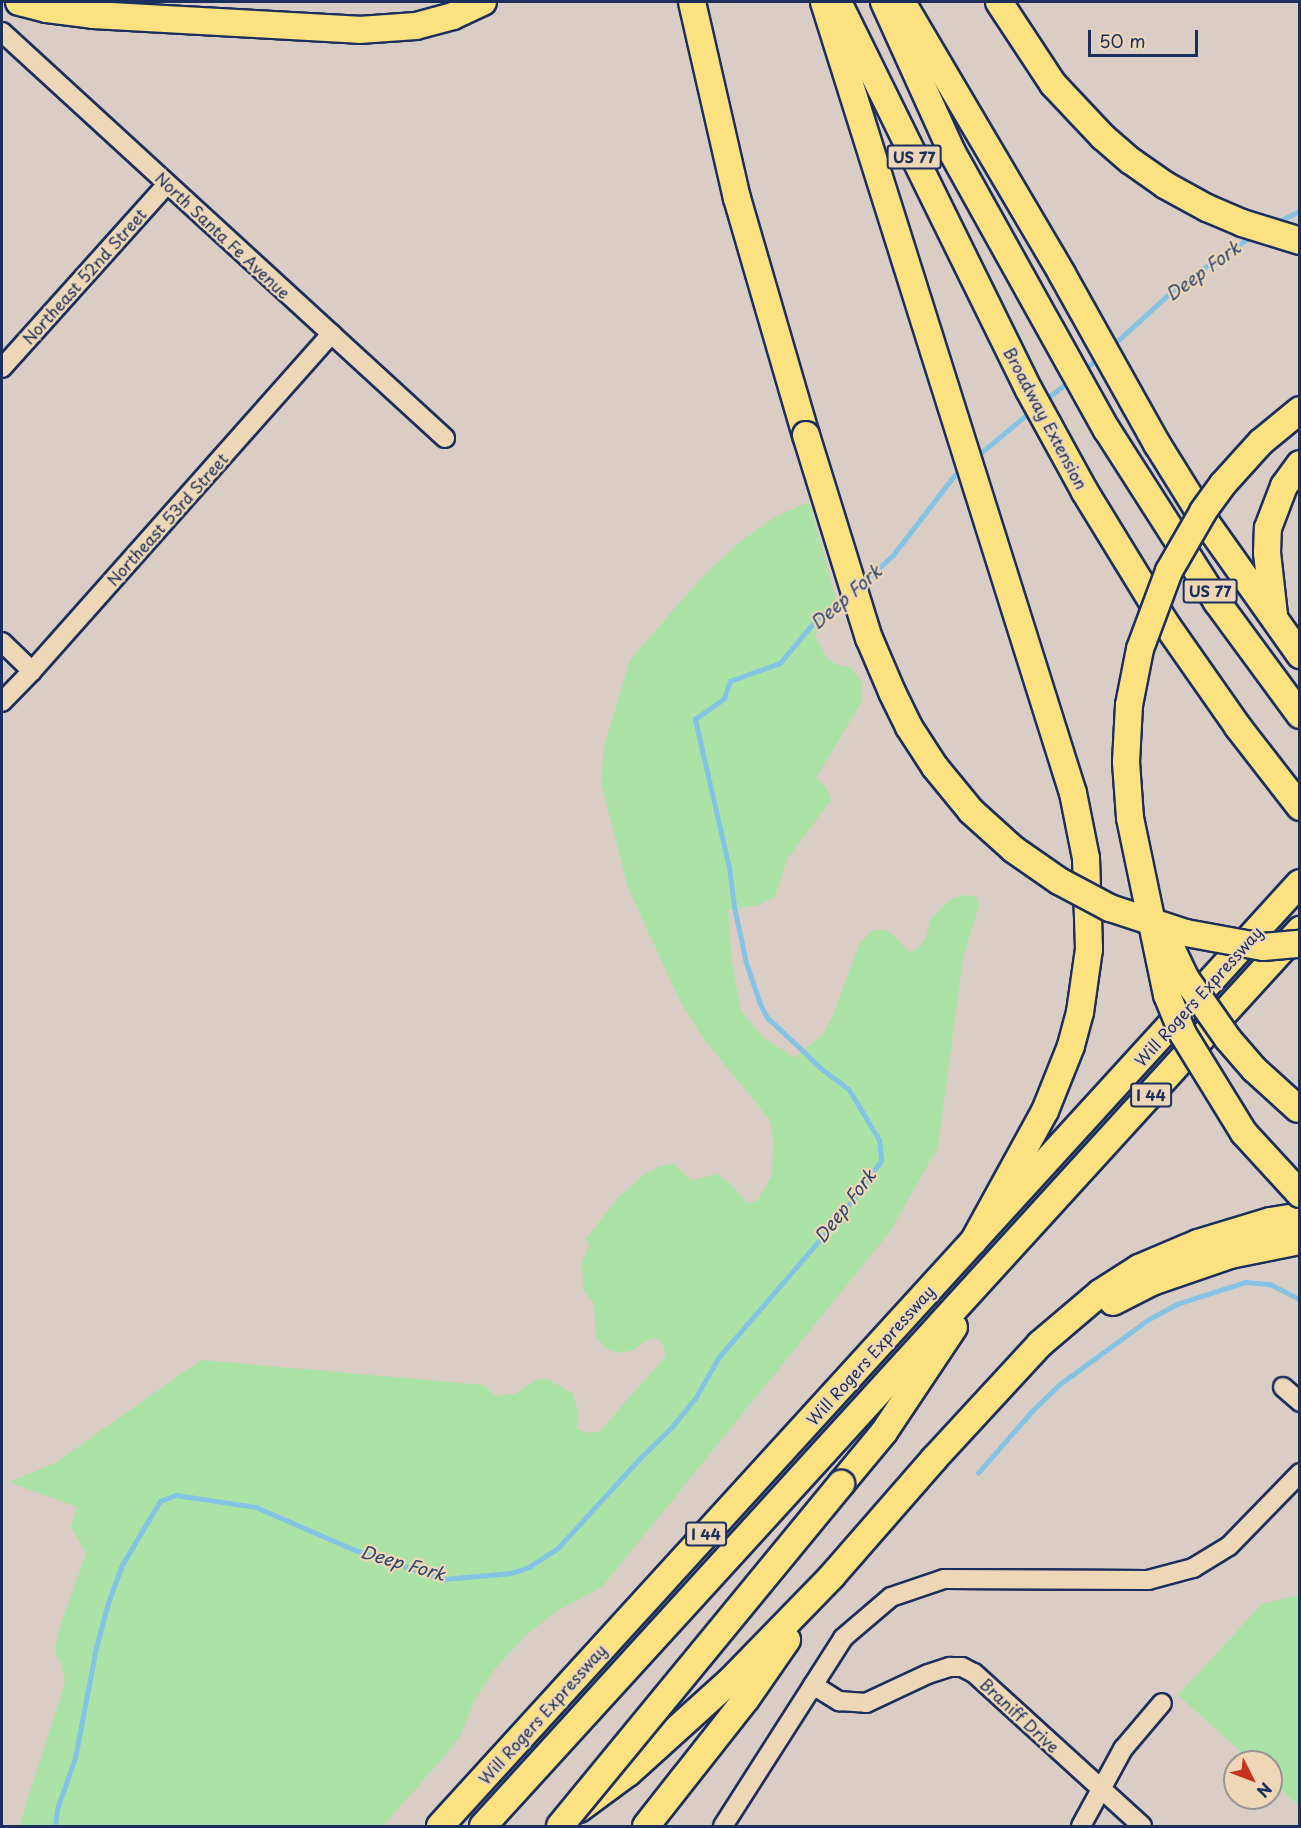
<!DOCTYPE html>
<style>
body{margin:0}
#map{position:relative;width:1301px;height:1828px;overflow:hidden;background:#dacdc5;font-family:"Playpen Sans",sans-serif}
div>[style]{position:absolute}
.green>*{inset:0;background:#abe3a6}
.stream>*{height:4.5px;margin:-2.25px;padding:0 2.25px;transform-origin:2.25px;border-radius:2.25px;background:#85c3e5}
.roads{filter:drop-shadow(2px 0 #1b2f5e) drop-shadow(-2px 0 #1b2f5e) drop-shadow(0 2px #1b2f5e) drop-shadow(0 -2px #1b2f5e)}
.minor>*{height:18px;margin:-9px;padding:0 9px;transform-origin:9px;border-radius:9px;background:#edd7b6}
.highway>*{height:26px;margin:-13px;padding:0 13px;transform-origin:13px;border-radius:13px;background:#fbe180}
.bridges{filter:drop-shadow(2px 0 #1b2f5e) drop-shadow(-2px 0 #1b2f5e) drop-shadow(0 2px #1b2f5e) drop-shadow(0 -2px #1b2f5e)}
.highway-bridge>*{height:26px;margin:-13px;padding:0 13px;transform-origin:13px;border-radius:13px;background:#fbe180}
span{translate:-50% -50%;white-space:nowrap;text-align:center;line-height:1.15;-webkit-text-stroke:4.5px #edd7b6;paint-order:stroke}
.shield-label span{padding:2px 4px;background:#edd7b6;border:2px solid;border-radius:4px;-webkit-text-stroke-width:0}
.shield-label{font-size:15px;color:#1b2f5e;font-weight:700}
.street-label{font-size:16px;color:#1b2f5e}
.water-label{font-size:18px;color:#2b4572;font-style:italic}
.frame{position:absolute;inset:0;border:3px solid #1b2f5e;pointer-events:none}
.north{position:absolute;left:1223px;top:1750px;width:60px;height:60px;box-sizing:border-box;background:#edd7b6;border:2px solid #999493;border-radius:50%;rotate:132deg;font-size:16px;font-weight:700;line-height:24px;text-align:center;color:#1b2f5e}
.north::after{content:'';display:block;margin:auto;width:21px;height:27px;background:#c8321e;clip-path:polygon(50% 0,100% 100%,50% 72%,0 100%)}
.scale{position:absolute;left:1088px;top:30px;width:110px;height:27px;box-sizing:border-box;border:3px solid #1b2f5e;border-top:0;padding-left:8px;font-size:18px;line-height:21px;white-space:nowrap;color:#1b2f5e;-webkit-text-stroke:4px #edd7b6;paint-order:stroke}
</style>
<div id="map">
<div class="green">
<i style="clip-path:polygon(809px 502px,838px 606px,815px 635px,826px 657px,837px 665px,851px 667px,862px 683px,862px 701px,816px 778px,826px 787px,831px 800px,788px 858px,775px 897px,758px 905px,728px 910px,732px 963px,741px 1011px,764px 1038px,795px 1058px,823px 1034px,832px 1018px,860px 943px,873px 930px,884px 930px,895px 936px,908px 952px,916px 950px,925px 940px,931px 918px,950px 900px,962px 895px,975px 896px,979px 905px,963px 958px,938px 1147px,889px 1233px,602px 1587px,555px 1612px,525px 1636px,495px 1669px,474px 1701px,461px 1734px,449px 1751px,383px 1826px,19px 1826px,65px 1683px,60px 1661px,55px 1654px,58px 1632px,86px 1553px,71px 1527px,77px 1507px,9px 1482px,55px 1463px,201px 1360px,484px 1385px,496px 1396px,515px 1394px,536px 1380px,547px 1379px,572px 1393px,577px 1408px,577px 1429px,589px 1433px,600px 1431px,666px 1356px,663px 1344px,656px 1338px,645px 1341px,633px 1350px,619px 1353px,606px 1349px,596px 1337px,594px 1303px,583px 1290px,582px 1262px,589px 1246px,586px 1239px,617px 1199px,642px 1176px,660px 1166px,674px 1164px,692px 1181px,716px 1174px,730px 1183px,748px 1204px,758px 1200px,772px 1175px,773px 1142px,770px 1120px,703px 1038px,679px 999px,628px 888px,601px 782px,604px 747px,630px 660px,703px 576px,741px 541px,775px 517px)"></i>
<i style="clip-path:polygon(1299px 1595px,1300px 1595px,1299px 1806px,1271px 1780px,1271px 1762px,1252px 1762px,1178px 1695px,1262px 1604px)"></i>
</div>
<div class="stream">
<i style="left:1275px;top:223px;width:28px;rotate:-26deg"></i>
<i style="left:1113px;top:345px;width:91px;rotate:-42.3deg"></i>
<i style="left:1180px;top:284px;width:87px;rotate:-33.7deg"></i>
<i style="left:1083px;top:370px;width:21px;rotate:-37deg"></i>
<i style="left:1045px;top:400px;width:31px;rotate:-38deg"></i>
<i style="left:976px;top:457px;width:72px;rotate:-39.9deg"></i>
<i style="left:862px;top:584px;width:42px;rotate:-43.1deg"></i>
<i style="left:893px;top:555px;width:98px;rotate:-52.4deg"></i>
<i style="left:953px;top:477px;width:12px;rotate:-42deg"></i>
<i style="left:978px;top:1473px;width:84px;rotate:-48.9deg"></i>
<i style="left:1033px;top:1410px;width:37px;rotate:-44deg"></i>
<i style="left:1060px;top:1384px;width:110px;rotate:-36.1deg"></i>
<i style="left:1149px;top:1319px;width:32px;rotate:-28deg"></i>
<i style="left:1177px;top:1304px;width:71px;rotate:-17.9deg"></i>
<i style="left:1245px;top:1282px;width:25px;rotate:5deg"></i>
<i style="left:1270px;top:1284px;width:34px;rotate:27deg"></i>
<i style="left:55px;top:1826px;width:17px;rotate:-83deg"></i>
<i style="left:57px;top:1809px;width:54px;rotate:-70.6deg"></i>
<i style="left:75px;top:1758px;width:112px;rotate:-79.2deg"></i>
<i style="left:96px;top:1648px;width:47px;rotate:-75.1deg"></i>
<i style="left:108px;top:1603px;width:40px;rotate:-69.8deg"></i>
<i style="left:122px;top:1565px;width:74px;rotate:-59.3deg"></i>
<i style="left:160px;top:1501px;width:17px;rotate:-21deg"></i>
<i style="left:176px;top:1495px;width:81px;rotate:8.5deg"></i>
<i style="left:256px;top:1507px;width:108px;rotate:23.5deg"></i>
<i style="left:355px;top:1550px;width:94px;rotate:18deg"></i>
<i style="left:444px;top:1579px;width:67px;rotate:-5.1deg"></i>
<i style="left:511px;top:1573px;width:19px;rotate:-18deg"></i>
<i style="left:529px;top:1567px;width:33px;rotate:-33deg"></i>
<i style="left:557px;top:1549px;width:123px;rotate:-47.6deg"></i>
<i style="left:640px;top:1458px;width:45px;rotate:-44.1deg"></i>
<i style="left:672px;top:1427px;width:38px;rotate:-51deg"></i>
<i style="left:696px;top:1397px;width:46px;rotate:-60.1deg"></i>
<i style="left:719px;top:1357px;width:181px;rotate:-49.3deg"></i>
<i style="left:837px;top:1220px;width:74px;rotate:-53.3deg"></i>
<i style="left:881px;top:1161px;width:21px;rotate:-95deg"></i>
<i style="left:879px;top:1140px;width:58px;rotate:-121deg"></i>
<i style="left:849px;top:1090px;width:36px;rotate:-143deg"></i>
<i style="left:820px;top:1068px;width:37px;rotate:-136deg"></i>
<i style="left:793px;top:1042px;width:35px;rotate:-137deg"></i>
<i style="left:767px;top:1018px;width:16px;rotate:-117deg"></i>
<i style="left:760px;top:1004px;width:43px;rotate:-108.9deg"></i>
<i style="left:746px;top:963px;width:57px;rotate:-102.1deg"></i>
<i style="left:734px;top:907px;width:39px;rotate:-97deg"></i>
<i style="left:729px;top:868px;width:153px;rotate:-102.9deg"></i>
<i style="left:695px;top:719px;width:35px;rotate:-35deg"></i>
<i style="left:724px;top:699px;width:19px;rotate:-72deg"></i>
<i style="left:730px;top:681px;width:53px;rotate:-19.8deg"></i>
<i style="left:780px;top:663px;width:64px;rotate:-50.1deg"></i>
<i style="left:821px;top:614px;width:31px;rotate:-32deg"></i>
</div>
<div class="roads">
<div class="minor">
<i style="left:2px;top:32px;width:601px;rotate:42.5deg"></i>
<i style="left:2px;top:368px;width:247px;rotate:-48.1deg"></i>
<i style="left:2px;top:642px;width:42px;rotate:44deg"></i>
<i style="left:2px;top:702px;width:43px;rotate:-45.9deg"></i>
<i style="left:32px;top:671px;width:451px;rotate:-48.4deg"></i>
<i style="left:1283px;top:1387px;width:23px;rotate:41deg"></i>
<i style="left:813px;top:1685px;width:31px;rotate:32deg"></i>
<i style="left:839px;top:1701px;width:27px;rotate:4deg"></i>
<i style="left:866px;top:1703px;width:68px;rotate:-25.1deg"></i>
<i style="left:928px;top:1674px;width:23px;rotate:-18deg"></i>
<i style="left:950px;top:1667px;width:12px"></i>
<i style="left:962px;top:1667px;width:13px;rotate:27deg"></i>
<i style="left:974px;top:1673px;width:227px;rotate:42.3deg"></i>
<i style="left:723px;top:1826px;width:223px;rotate:-57.4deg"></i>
<i style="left:843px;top:1638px;width:63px;rotate:-40.5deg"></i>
<i style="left:891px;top:1597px;width:56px;rotate:-18.8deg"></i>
<i style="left:944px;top:1579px;width:204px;rotate:0.3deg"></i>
<i style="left:1148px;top:1580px;width:47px;rotate:-14.9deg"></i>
<i style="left:1193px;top:1568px;width:42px;rotate:-31.4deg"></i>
<i style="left:1229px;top:1546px;width:102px;rotate:-45.8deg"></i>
<i style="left:1081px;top:1826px;width:88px;rotate:-61.4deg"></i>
<i style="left:1123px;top:1749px;width:60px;rotate:-49.7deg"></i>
</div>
<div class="highway">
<i style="left:19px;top:2px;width:29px;rotate:14deg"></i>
<i style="left:47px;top:9px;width:46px;rotate:7.4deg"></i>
<i style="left:93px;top:15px;width:266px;rotate:3.2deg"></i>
<i style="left:359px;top:30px;width:57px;rotate:-4deg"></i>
<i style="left:416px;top:26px;width:38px;rotate:-15deg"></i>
<i style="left:453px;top:16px;width:33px;rotate:-25deg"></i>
<i style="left:692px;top:2px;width:201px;rotate:77.1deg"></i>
<i style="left:737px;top:198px;width:247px;rotate:73.8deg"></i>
<i style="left:824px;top:2px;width:829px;rotate:72.53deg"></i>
<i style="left:1073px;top:793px;width:66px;rotate:78.7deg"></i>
<i style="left:1086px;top:858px;width:91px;rotate:88.1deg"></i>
<i style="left:1089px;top:949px;width:64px;rotate:98.1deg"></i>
<i style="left:1080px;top:1012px;width:35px;rotate:105deg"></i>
<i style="left:1071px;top:1046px;width:70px;rotate:111.8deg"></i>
<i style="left:1045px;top:1111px;width:149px;rotate:118.8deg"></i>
<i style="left:838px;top:2px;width:432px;rotate:63.8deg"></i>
<i style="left:1029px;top:390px;width:116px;rotate:61.2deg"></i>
<i style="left:1085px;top:492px;width:155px;rotate:58.5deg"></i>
<i style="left:1166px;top:624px;width:126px;rotate:55deg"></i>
<i style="left:1238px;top:727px;width:101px;rotate:52.2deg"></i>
<i style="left:884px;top:2px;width:165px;rotate:65.6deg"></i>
<i style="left:952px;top:152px;width:318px;rotate:60.9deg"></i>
<i style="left:1107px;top:430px;width:204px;rotate:57.4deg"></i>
<i style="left:1217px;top:602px;width:140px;rotate:53.7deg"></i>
<i style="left:902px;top:2px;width:316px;rotate:59.5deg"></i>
<i style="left:1062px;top:274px;width:195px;rotate:60.8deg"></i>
<i style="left:1157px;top:444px;width:87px;rotate:58.1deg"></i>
<i style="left:1203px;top:518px;width:168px;rotate:54.7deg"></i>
<i style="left:999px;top:2px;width:98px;rotate:56.6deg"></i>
<i style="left:1053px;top:84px;width:73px;rotate:46.7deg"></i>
<i style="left:1103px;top:137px;width:37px;rotate:41deg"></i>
<i style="left:1131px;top:161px;width:42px;rotate:35.2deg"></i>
<i style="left:1165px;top:185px;width:48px;rotate:28.7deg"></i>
<i style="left:1207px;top:208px;width:38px;rotate:23deg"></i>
<i style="left:1242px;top:223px;width:61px;rotate:17.2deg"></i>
<i style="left:1274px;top:615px;width:62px;rotate:-96.4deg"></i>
<i style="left:1267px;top:553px;width:25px;rotate:-88deg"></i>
<i style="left:1268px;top:528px;width:45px;rotate:-69.1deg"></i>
<i style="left:1284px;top:486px;width:27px;rotate:-54deg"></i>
<i style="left:1113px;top:1302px;width:44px;rotate:-27.1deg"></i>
<i style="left:1152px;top:1282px;width:83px;rotate:-19.1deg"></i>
<i style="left:1230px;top:1255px;width:71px;rotate:-11.3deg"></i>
<i style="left:841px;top:1484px;width:67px;rotate:-50.4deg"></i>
<i style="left:884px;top:1432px;width:126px;rotate:-56.3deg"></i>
<i style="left:579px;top:1809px;width:61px;rotate:-36.3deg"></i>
<i style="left:628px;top:1773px;width:139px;rotate:-42.1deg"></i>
<i style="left:731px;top:1680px;width:145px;rotate:-45.8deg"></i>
<i style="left:832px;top:1576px;width:155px;rotate:-48.9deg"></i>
<i style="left:934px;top:1459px;width:156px;rotate:-47.3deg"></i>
<i style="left:1040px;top:1344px;width:79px;rotate:-40.4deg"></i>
<i style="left:1100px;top:1293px;width:46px;rotate:-32.7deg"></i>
<i style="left:1139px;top:1268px;width:64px;rotate:-23deg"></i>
<i style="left:1198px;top:1243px;width:75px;rotate:-17deg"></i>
<i style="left:1270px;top:1221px;width:30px;rotate:-9deg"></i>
<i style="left:440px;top:1826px;width:1276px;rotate:-47.64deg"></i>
<i style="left:483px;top:1826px;width:1213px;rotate:-47.64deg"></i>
<i style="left:646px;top:1826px;width:162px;rotate:-51.8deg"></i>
<i style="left:746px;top:1699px;width:72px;rotate:-55.2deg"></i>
</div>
</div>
<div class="bridges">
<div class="highway-bridge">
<i style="left:1300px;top:410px;width:50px;rotate:140.6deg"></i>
<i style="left:1261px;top:442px;width:57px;rotate:132.1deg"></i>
<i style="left:1223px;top:484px;width:34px;rotate:126deg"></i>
<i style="left:1203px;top:512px;width:68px;rotate:120deg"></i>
<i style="left:1169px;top:571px;width:83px;rotate:110.4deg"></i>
<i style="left:1140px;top:649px;width:57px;rotate:101.1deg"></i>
<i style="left:1129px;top:705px;width:57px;rotate:93deg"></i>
<i style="left:1126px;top:762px;width:56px;rotate:85.9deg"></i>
<i style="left:1130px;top:818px;width:181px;rotate:78.2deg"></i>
<i style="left:1167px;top:995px;width:42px;rotate:67.7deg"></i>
<i style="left:1183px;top:1034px;width:116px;rotate:58.4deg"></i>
<i style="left:1244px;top:1133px;width:83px;rotate:47.4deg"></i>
<i style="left:806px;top:435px;width:213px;rotate:72.8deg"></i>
<i style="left:869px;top:638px;width:59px;rotate:66.9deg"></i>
<i style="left:892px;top:692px;width:39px;rotate:64deg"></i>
<i style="left:909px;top:727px;width:48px;rotate:57deg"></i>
<i style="left:935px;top:767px;width:57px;rotate:50.7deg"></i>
<i style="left:971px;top:811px;width:57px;rotate:42.1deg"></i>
<i style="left:1013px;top:849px;width:56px;rotate:34.8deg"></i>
<i style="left:1059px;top:881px;width:58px;rotate:27.9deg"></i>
<i style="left:1110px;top:908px;width:80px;rotate:18.2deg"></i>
<i style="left:1186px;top:933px;width:78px;rotate:10.3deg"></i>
<i style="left:1263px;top:947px;width:37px;rotate:-5deg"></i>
<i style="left:1165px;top:935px;width:49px;rotate:64.5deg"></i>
<i style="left:1186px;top:979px;width:73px;rotate:55deg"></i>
<i style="left:1228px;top:1039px;width:40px;rotate:49deg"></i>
<i style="left:1254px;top:1069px;width:59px;rotate:42.3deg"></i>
<i style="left:560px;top:1826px;width:443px;rotate:-50.6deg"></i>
</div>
</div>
<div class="shield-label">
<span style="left:914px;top:157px">US 77</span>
<span style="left:1210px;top:591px">US 77</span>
<span style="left:1151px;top:1095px">I 44</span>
<span style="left:706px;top:1534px">I 44</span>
</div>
<div class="street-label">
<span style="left:223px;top:235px;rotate:43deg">North Santa Fe Avenue</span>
<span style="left:84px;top:276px;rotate:-48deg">Northeast 52nd Street</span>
<span style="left:1046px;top:418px;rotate:62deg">Broadway Extension</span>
<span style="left:167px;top:519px;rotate:-48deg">Northeast 53rd Street</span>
<span style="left:1198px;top:996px;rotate:-48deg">Will Rogers Expressway</span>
<span style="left:870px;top:1355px;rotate:-48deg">Will Rogers Expressway</span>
<span style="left:542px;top:1714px;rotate:-48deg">Will Rogers Expressway</span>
<span style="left:1020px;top:1715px;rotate:43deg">Braniff Drive</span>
</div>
<div class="water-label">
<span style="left:1203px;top:271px;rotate:-36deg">Deep Fork</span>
<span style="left:846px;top:597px;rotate:-41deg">Deep Fork</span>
<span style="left:845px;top:1206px;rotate:-52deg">Deep Fork</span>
<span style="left:403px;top:1563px;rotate:16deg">Deep Fork</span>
</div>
<div class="frame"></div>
<div class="north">N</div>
<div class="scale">50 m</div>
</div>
